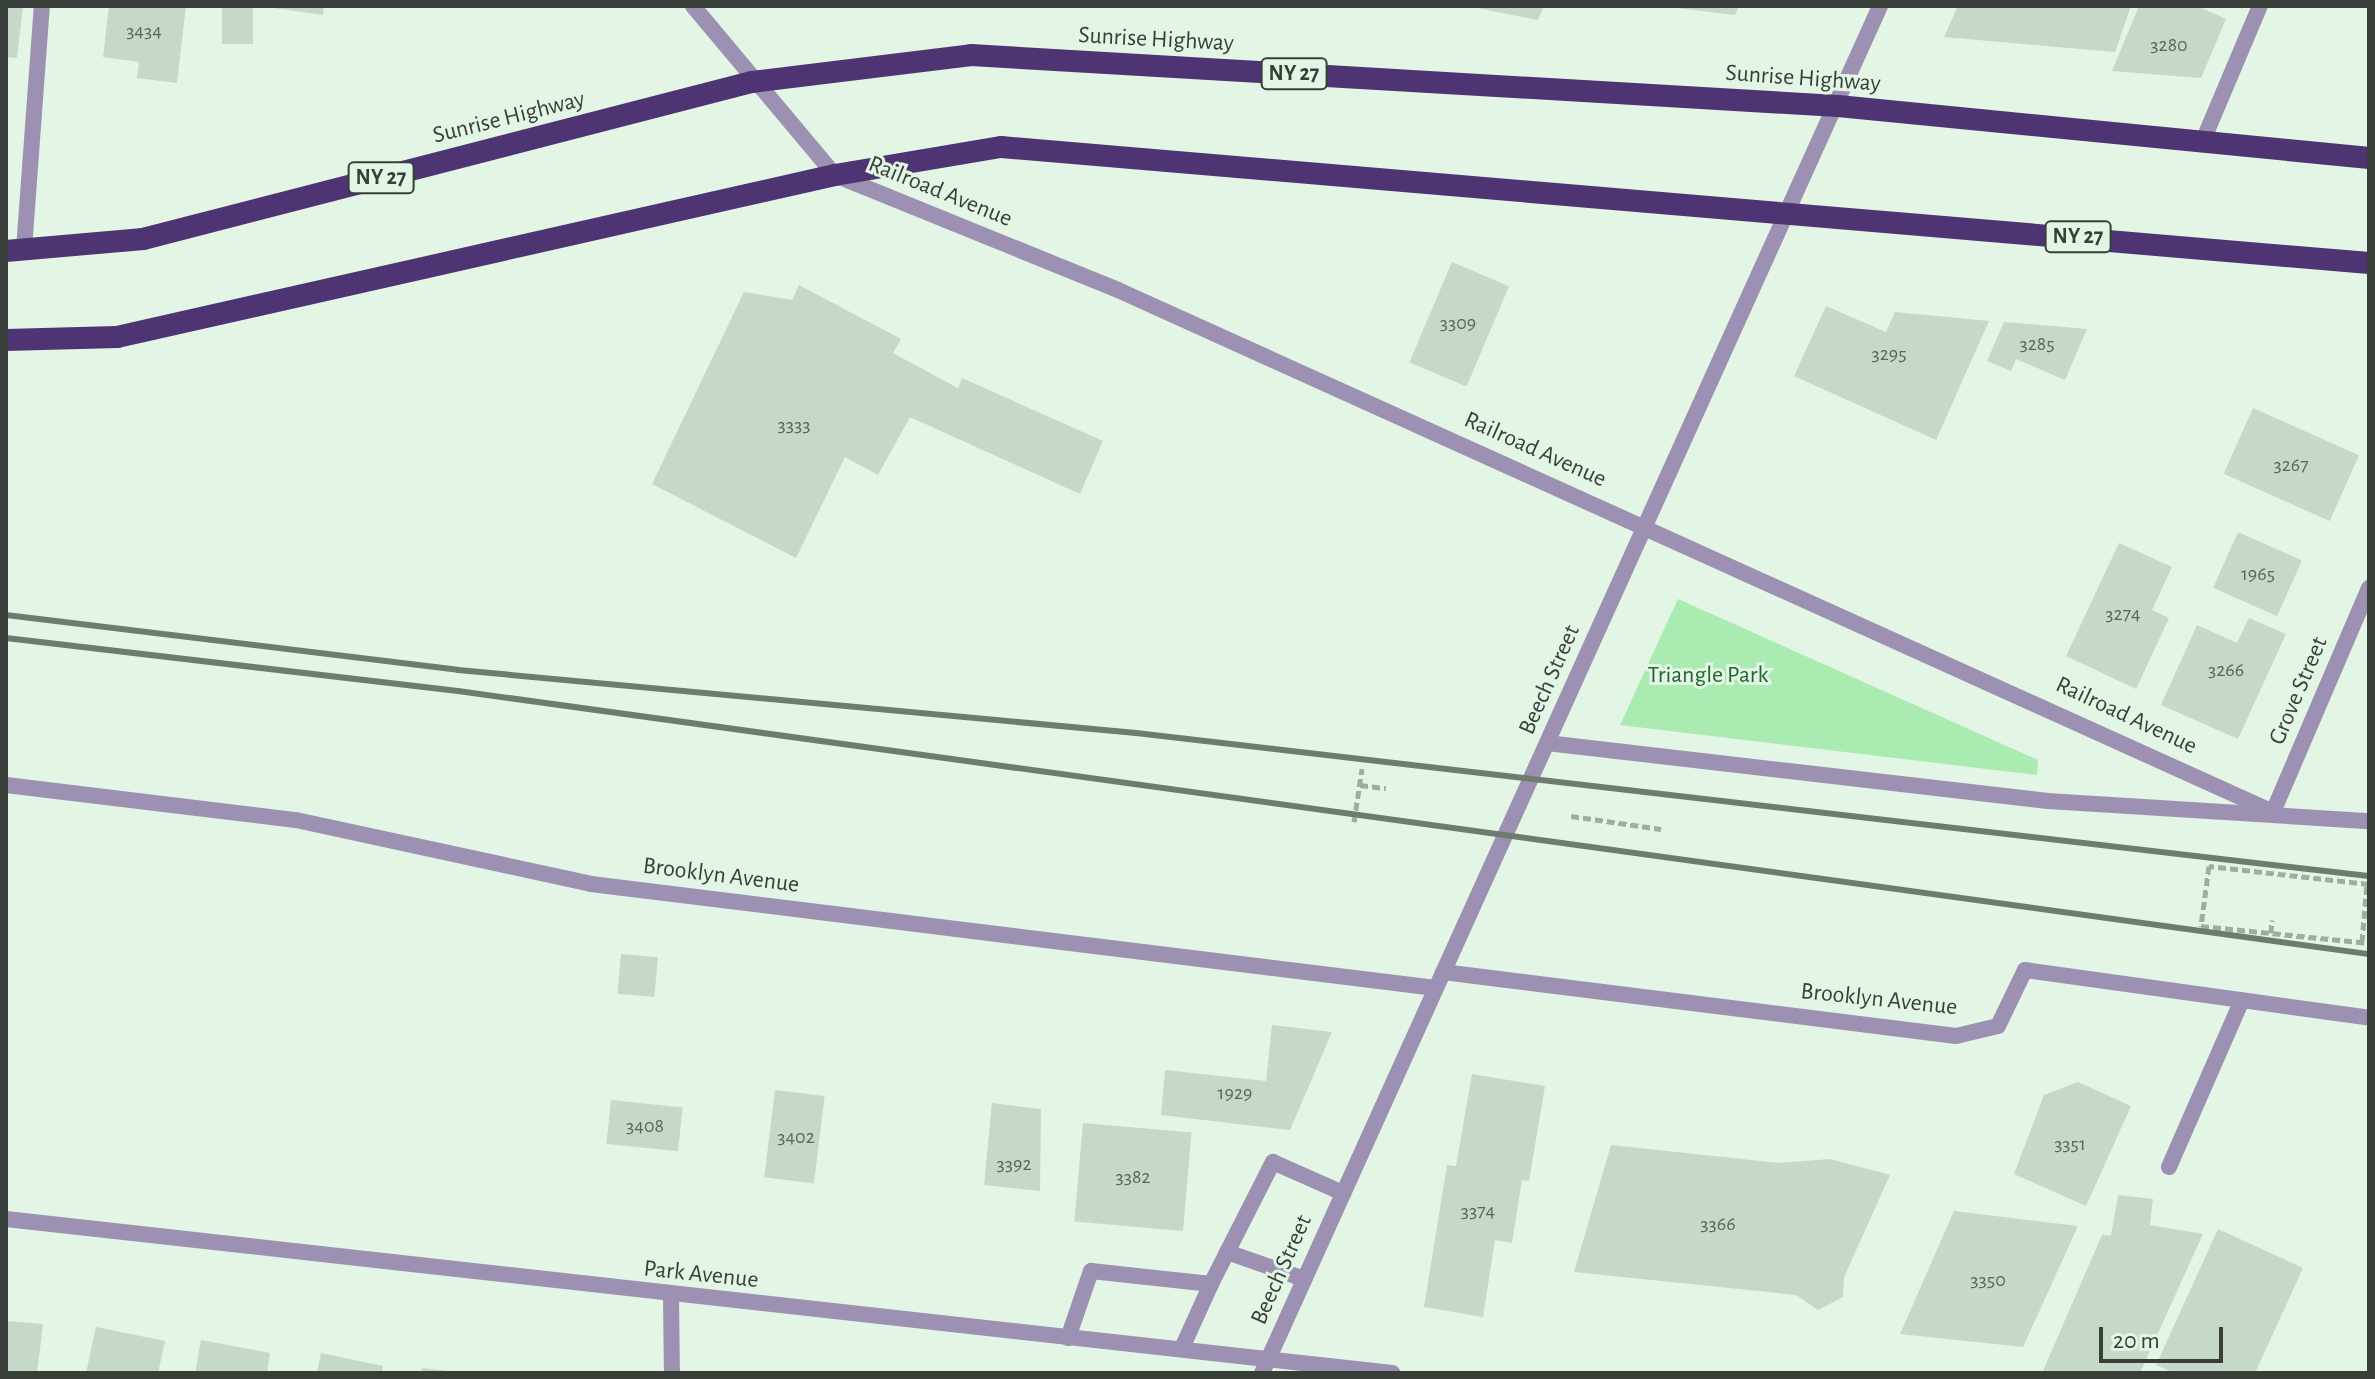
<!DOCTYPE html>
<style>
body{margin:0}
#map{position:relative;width:2375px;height:1379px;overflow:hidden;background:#e3f5e4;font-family:"Alegreya Sans",sans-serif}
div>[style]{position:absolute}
.green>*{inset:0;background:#aaebb1}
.building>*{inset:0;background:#c6d8c8;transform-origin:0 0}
.path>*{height:5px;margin-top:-2.5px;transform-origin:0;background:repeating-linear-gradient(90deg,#9fada0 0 8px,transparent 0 12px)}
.service>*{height:16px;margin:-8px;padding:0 8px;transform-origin:8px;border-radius:8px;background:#9c91b2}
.minor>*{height:16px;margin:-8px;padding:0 8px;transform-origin:8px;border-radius:8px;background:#9c91b2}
.tertiary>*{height:16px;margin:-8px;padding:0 8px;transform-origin:8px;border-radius:8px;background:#9c91b2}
.trunk>*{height:22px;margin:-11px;padding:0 11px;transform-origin:11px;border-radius:11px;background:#4e3472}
.rail>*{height:6px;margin:-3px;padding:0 3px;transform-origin:3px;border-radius:3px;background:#707b70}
span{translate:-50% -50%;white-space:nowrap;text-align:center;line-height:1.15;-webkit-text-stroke:6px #e3f5e4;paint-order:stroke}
.number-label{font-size:20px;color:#5c655c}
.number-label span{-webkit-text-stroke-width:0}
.shield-label span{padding:2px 6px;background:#e3f5e4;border:2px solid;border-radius:6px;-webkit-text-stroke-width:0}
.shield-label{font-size:22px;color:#383f38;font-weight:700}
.street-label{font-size:24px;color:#383f38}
.park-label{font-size:24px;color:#20672f}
.frame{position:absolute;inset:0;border:8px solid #383f38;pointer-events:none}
.scale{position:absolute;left:2099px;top:1327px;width:124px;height:36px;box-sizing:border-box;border:4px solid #383f38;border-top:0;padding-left:10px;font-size:24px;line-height:28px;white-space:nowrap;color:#383f38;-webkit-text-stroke:6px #e3f5e4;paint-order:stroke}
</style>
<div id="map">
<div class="green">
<i style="clip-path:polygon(1678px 599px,2038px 760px,2037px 775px,1620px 725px)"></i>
</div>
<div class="building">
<i style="clip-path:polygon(6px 6px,23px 6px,17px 58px,6px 57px)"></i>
<i style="clip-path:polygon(109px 6px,186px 6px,177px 83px,137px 78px,139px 62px,103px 57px)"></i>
<i style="left:222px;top:6px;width:31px;height:38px"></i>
<i style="clip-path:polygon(260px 6px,324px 6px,323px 15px)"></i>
<i style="clip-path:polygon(1467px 6px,1544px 6px,1538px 20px)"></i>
<i style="clip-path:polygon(1660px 6px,1739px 6px,1735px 15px)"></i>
<i style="clip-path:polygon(1958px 6px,2131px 6px,2115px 52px,1944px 37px)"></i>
<i style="clip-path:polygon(2139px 6px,2197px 6px,2226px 19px,2201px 78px,2112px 71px)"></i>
<i style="left:1452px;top:262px;width:62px;height:109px;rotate:23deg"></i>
<i style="clip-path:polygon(799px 285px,901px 339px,893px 353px,958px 388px,962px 378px,1103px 441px,1080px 494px,910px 417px,878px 475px,845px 457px,796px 558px,652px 484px,744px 292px,792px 300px)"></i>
<i style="clip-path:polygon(1826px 306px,1886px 332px,1895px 312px,1989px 321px,1936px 440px,1794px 376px)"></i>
<i style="clip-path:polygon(2004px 322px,2087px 329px,2065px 380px,2016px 359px,2011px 371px,1987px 361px)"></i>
<i style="left:2253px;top:408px;width:116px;height:72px;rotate:24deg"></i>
<i style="left:2238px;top:532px;width:70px;height:61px;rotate:24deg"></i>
<i style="clip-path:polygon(2119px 543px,2172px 567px,2152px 610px,2169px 618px,2136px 689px,2066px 656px)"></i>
<i style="clip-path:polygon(2249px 618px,2286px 634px,2238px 739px,2161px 705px,2197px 625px,2237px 643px)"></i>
<i style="left:621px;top:954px;width:37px;height:40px;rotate:5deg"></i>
<i style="clip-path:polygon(1272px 1025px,1332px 1032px,1290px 1130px,1161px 1115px,1165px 1070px,1266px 1081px)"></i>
<i style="clip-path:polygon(1472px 1074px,1545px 1086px,1529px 1181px,1522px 1180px,1512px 1243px,1495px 1240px,1483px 1317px,1424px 1307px,1447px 1165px,1456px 1166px)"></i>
<i style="clip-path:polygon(2078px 1082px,2131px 1106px,2086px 1206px,2014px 1174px,2044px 1095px)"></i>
<i style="left:775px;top:1090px;width:50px;height:88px;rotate:7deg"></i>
<i style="left:611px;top:1100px;width:72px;height:44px;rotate:6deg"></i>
<i style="clip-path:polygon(992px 1103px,1041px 1109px,1040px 1191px,984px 1185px)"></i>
<i style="left:1083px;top:1123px;width:109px;height:99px;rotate:5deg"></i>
<i style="clip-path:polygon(1611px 1145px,1779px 1163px,1830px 1159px,1890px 1175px,1844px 1277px,1843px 1297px,1818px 1310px,1796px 1295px,1574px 1272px)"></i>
<i style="clip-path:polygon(2118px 1195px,2153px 1199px,2150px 1225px,2203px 1234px,2140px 1373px,2042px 1373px,2102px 1235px,2111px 1236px)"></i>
<i style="clip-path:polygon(1954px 1211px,2078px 1226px,2023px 1347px,1900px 1334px)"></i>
<i style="clip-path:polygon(2218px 1229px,2303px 1268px,2255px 1373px,2174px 1373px,2156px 1365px)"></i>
<i style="clip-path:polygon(6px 1321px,43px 1324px,37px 1373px,6px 1371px)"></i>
<i style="clip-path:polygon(96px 1327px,165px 1341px,158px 1373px,86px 1373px)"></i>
<i style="clip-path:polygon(201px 1340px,270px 1353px,267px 1373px,195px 1373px)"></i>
<i style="clip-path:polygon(321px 1353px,383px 1366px,382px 1373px,317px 1373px)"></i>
<i style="clip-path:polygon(422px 1368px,450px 1371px,450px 1373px,421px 1373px)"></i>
</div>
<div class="path">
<i style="left:1360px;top:785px;width:26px;rotate:7deg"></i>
<i style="left:1571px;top:816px;width:91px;rotate:8.2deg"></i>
<i style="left:1354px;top:822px;width:54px;rotate:-81.4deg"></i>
<i style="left:2369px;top:884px;width:161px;rotate:-173.6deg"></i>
<i style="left:2209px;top:866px;width:61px;rotate:97.6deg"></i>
<i style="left:2201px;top:926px;width:169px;rotate:5.8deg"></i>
<i style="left:2271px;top:933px;width:13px;rotate:-86deg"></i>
<i style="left:2362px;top:942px;width:58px;rotate:-85.1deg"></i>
</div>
<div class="service">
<i style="left:2202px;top:143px;width:149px;rotate:-67.1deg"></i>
<i style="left:24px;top:249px;width:244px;rotate:-85.8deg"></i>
<i style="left:2169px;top:1167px;width:182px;rotate:-66.4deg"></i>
<i style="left:1227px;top:1252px;width:82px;rotate:19.3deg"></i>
<i style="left:1068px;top:1338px;width:71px;rotate:-71.1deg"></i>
<i style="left:1091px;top:1271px;width:121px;rotate:6.2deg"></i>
<i style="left:1211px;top:1284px;width:137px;rotate:-63.1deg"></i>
<i style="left:1273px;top:1162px;width:77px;rotate:23.9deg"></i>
<i style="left:1182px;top:1348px;width:70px;rotate:-65.6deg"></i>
</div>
<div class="minor">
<i style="left:693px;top:6px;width:221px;rotate:50deg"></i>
<i style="left:835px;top:175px;width:305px;rotate:22.1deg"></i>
<i style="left:1118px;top:290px;width:1267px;rotate:24.32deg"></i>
<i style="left:2273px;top:812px;width:244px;rotate:-66.8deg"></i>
<i style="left:1547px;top:743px;width:504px;rotate:6.6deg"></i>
<i style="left:2048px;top:801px;width:322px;rotate:3.6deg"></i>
<i style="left:6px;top:785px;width:292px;rotate:6.9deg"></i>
<i style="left:296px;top:820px;width:302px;rotate:12.2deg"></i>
<i style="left:591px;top:884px;width:851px;rotate:7.02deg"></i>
<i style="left:1443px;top:972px;width:517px;rotate:7.11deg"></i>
<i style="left:1956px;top:1036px;width:43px;rotate:-13.4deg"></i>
<i style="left:1998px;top:1026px;width:62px;rotate:-64.3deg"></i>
<i style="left:2025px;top:970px;width:347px;rotate:7.9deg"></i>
<i style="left:671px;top:1296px;width:77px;rotate:89.3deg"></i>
<i style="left:1262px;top:1373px;width:1500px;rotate:-65.67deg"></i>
</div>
<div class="tertiary">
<i style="left:6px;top:1219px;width:1395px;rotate:6.34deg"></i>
</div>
<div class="trunk">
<i style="left:6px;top:251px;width:138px;rotate:-5deg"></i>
<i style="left:143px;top:239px;width:629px;rotate:-14.46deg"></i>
<i style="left:752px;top:82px;width:221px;rotate:-7deg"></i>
<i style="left:971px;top:55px;width:868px;rotate:3.37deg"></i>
<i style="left:1838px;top:106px;width:534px;rotate:5.59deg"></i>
<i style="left:6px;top:340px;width:111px;rotate:-1.5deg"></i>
<i style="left:117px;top:337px;width:736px;rotate:-12.71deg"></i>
<i style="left:835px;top:175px;width:168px;rotate:-9.6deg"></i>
<i style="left:1001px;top:147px;width:1373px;rotate:4.85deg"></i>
</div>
<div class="rail">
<i style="left:6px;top:615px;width:455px;rotate:6.9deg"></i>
<i style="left:458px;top:670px;width:681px;rotate:5.31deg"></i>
<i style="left:1136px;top:733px;width:1241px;rotate:6.62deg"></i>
<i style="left:6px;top:638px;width:455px;rotate:6.7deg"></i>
<i style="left:458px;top:691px;width:1929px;rotate:7.84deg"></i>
</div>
<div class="number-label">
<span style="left:144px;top:31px">3434</span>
<span style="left:2169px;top:45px">3280</span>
<span style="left:1458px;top:323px">3309</span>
<span style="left:2037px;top:344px">3285</span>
<span style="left:1889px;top:354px">3295</span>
<span style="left:794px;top:425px">3333</span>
<span style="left:2291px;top:465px">3267</span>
<span style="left:2258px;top:574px">1965</span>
<span style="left:2123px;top:614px">3274</span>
<span style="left:2226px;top:670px">3266</span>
<span style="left:1235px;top:1093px">1929</span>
<span style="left:645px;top:1126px">3408</span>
<span style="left:796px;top:1137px">3402</span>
<span style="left:2070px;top:1144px">3351</span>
<span style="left:1014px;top:1164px">3392</span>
<span style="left:1133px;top:1177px">3382</span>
<span style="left:1478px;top:1211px">3374</span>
<span style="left:1718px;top:1224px">3366</span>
<span style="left:1988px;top:1280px">3350</span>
</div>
<div class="shield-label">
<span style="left:1294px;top:74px">NY 27</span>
<span style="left:381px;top:178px">NY 27</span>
<span style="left:2078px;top:237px">NY 27</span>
</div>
<div class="street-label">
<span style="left:1156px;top:40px;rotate:3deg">Sunrise Highway</span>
<span style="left:1803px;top:79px;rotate:4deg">Sunrise Highway</span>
<span style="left:509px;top:118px;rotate:-14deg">Sunrise Highway</span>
<span style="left:940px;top:192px;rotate:22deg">Railroad Avenue</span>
<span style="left:1535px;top:450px;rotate:24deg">Railroad Avenue</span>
<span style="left:1550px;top:680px;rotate:-66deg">Beech Street</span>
<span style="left:2299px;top:691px;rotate:-67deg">Grove Street</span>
<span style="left:2126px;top:716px;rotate:25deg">Railroad Avenue</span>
<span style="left:721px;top:876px;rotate:7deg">Brooklyn Avenue</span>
<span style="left:1879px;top:1000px;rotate:6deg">Brooklyn Avenue</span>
<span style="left:1282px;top:1270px;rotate:-66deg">Beech Street</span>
<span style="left:701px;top:1275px;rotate:6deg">Park Avenue</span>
</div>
<div class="park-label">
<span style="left:1708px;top:676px">Triangle Park</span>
</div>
<div class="frame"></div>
<div class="scale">20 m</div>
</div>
